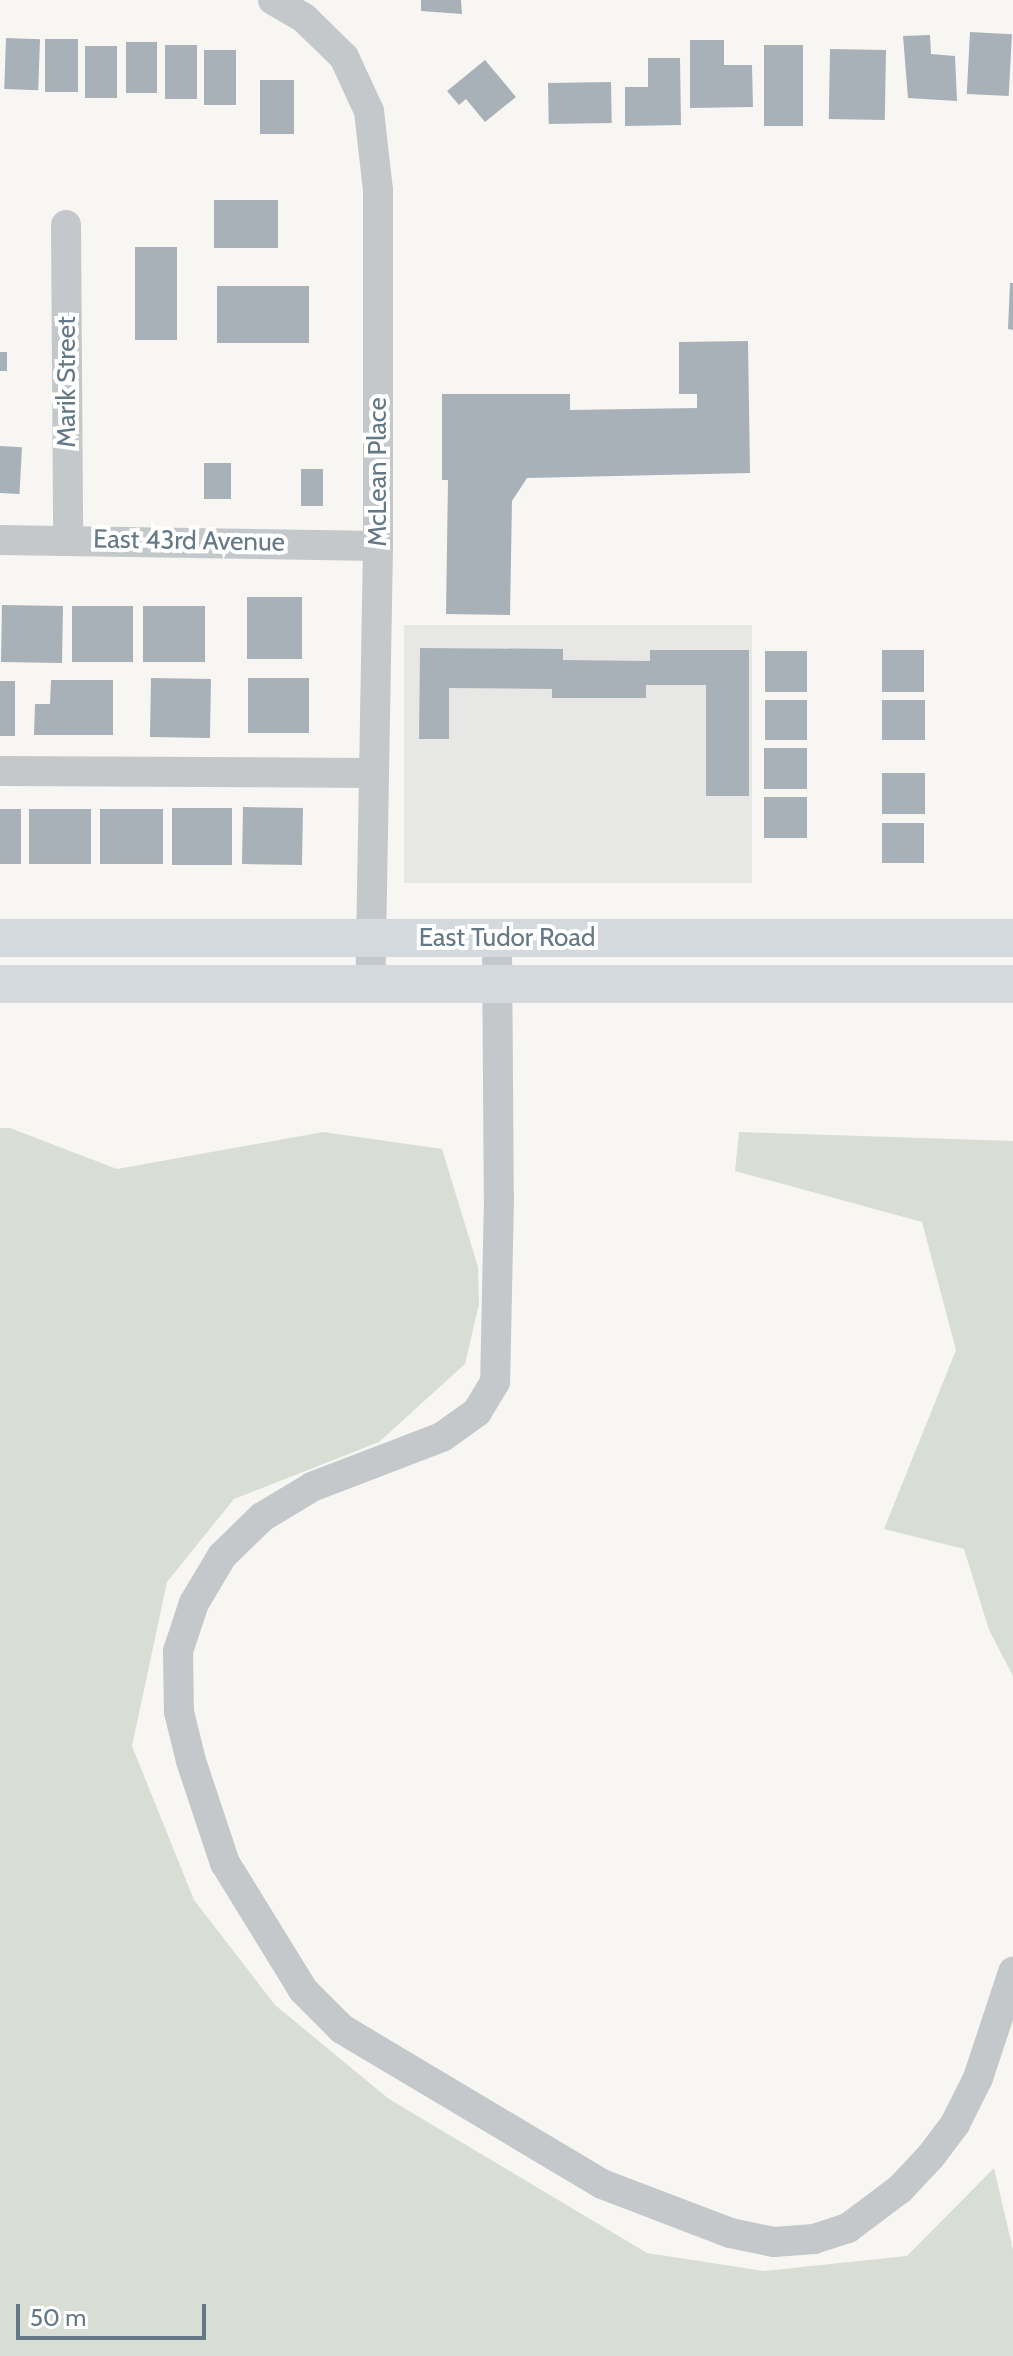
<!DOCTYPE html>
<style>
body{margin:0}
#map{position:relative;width:1013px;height:2356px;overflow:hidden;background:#f7f6f3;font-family:Cabin,sans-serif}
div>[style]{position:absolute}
.built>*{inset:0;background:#e7e8e6;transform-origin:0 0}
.green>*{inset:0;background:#d8ded4}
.building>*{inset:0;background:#a8b1b7;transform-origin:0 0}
.minor>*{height:30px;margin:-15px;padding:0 15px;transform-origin:15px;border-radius:15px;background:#c4c8cb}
.major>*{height:38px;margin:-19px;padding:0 19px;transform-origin:19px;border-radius:19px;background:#d4d9dd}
span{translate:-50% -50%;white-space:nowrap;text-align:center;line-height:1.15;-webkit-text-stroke:8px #fff;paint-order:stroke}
.street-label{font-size:26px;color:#657885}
.scale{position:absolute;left:16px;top:2304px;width:190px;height:36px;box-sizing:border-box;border:4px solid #657885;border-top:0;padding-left:10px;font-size:24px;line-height:28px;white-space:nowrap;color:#657885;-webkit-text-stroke:6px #fff;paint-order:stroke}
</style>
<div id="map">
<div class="built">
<i style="left:752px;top:625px;width:258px;height:348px;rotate:90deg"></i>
</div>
<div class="green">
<i style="clip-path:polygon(0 1128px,10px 1128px,117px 1169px,323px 1132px,442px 1149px,478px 1267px,479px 1304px,465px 1364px,379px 1442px,234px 1499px,167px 1582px,132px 1746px,194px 1900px,275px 2005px,389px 2099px,647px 2253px,764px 2271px,907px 2256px,994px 2168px,1013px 2250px,1013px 2356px,0 2356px)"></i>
<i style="clip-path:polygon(739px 1132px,1013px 1141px,1013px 1676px,989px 1630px,964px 1549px,884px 1529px,956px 1350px,922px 1222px,735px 1171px)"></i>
</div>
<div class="building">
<i style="clip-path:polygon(421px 0,461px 0,462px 14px,421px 11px)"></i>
<i style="left:970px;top:32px;width:42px;height:62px;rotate:3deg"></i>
<i style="clip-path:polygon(930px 35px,931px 54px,955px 56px,957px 101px,908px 98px,903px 36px)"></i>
<i style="left:6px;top:38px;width:34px;height:51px;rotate:2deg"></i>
<i style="left:45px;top:39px;width:33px;height:53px"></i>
<i style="clip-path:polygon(690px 40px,724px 40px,724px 65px,752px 65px,753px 107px,690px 108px)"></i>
<i style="left:126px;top:42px;width:31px;height:51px"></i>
<i style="left:165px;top:45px;width:32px;height:54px"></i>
<i style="left:764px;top:45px;width:39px;height:81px"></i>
<i style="left:85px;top:46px;width:32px;height:52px"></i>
<i style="left:830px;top:49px;width:56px;height:70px;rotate:1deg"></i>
<i style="left:204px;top:50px;width:32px;height:55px"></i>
<i style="clip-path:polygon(648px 58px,680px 58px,681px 125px,625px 126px,625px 87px,648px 87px)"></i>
<i style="clip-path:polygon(485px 60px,516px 97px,485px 122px,466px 99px,459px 105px,447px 91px)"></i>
<i style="left:260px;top:80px;width:34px;height:54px"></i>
<i style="left:611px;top:82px;width:41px;height:63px;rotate:89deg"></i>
<i style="left:214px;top:200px;width:64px;height:48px"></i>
<i style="left:135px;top:247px;width:42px;height:93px"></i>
<i style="clip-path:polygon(1010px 283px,1013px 283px,1013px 330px,1008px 329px)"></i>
<i style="left:309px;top:286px;width:57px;height:92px;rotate:90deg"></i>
<i style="clip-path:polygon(748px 341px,750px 473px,527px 478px,512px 501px,510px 615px,446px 614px,448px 480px,442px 480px,442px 394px,570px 394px,570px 410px,697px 408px,697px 394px,679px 394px,679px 342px)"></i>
<i style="left:0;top:352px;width:7px;height:19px"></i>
<i style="left:0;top:446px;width:22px;height:47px;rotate:3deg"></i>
<i style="left:204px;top:463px;width:27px;height:36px"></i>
<i style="left:301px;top:469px;width:22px;height:37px"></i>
<i style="left:302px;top:597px;width:62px;height:55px;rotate:90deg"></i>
<i style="left:2px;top:605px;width:61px;height:57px;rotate:1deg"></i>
<i style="left:72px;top:606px;width:61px;height:56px"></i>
<i style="left:143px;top:606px;width:62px;height:56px"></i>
<i style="clip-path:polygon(420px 648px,563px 649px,563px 660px,650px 661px,650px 650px,749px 650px,749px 796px,706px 796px,706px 685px,646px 685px,646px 698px,552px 698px,552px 689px,449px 688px,449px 739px,419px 739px)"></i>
<i style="left:882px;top:650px;width:42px;height:42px"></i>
<i style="left:765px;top:651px;width:42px;height:41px"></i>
<i style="left:151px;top:678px;width:60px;height:59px;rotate:1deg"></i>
<i style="left:248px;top:678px;width:61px;height:55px"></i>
<i style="clip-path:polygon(51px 680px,113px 680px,113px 735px,34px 735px,35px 704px,50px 704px)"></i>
<i style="left:0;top:681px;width:15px;height:55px"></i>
<i style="left:765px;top:700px;width:42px;height:40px"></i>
<i style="left:882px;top:700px;width:43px;height:40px"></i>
<i style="left:764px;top:748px;width:43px;height:41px"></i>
<i style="left:882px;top:773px;width:43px;height:41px"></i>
<i style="left:764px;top:797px;width:43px;height:41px"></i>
<i style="left:243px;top:807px;width:60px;height:57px;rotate:1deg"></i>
<i style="left:172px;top:808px;width:60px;height:57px"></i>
<i style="left:0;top:809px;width:21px;height:55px"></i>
<i style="left:29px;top:809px;width:62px;height:55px"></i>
<i style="left:100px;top:809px;width:63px;height:55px"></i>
<i style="left:882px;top:823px;width:42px;height:40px"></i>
</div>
<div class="minor">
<i style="left:273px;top:0;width:36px;rotate:30deg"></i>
<i style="left:304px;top:18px;width:56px;rotate:44.3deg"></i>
<i style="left:344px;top:57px;width:60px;rotate:65.2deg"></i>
<i style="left:369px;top:111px;width:80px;rotate:83.5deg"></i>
<i style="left:378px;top:190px;width:356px;rotate:90deg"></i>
<i style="left:378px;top:546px;width:438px;rotate:91deg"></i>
<i style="left:66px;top:225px;width:314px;rotate:89.6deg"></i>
<i style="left:0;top:540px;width:378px;rotate:0.9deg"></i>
<i style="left:0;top:771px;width:373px;rotate:0.3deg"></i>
<i style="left:497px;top:938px;width:259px;rotate:89.6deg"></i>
<i style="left:499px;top:1197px;width:185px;rotate:91.2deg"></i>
<i style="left:495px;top:1382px;width:35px;rotate:121deg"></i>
<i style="left:477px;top:1412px;width:43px;rotate:144.5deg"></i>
<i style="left:442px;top:1437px;width:139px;rotate:159deg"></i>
<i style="left:312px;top:1487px;width:58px;rotate:149deg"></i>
<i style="left:262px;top:1517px;width:56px;rotate:135.7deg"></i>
<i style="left:222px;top:1556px;width:55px;rotate:120.8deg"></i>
<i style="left:194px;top:1603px;width:51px;rotate:108.4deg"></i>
<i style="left:178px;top:1651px;width:61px;rotate:89.1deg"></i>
<i style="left:179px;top:1712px;width:50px;rotate:76.2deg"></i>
<i style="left:191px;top:1761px;width:108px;rotate:71.6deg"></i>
<i style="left:225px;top:1863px;width:149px;rotate:58.4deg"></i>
<i style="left:303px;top:1990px;width:55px;rotate:45deg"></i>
<i style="left:342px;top:2029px;width:303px;rotate:30.8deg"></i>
<i style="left:602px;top:2184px;width:137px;rotate:20.9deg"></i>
<i style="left:730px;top:2233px;width:45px;rotate:11.6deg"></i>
<i style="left:774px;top:2242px;width:40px;rotate:-4.3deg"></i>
<i style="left:814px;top:2239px;width:36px;rotate:-18deg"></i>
<i style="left:848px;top:2228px;width:65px;rotate:-36.9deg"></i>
<i style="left:900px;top:2189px;width:45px;rotate:-46.8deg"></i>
<i style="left:931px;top:2156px;width:40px;rotate:-53deg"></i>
<i style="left:955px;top:2124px;width:51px;rotate:-63.4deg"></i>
<i style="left:978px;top:2078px;width:112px;rotate:-71.7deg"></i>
</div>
<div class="major">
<i style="left:0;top:938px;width:1013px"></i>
<i style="left:0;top:984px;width:1013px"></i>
</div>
<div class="street-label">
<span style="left:67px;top:382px;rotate:-90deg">Marik Street</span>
<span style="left:378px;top:472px;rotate:-90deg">McLean Place</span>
<span style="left:189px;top:541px;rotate:1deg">East 43rd Avenue</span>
<span style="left:507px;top:938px">East Tudor Road</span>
</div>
<div class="scale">50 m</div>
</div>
